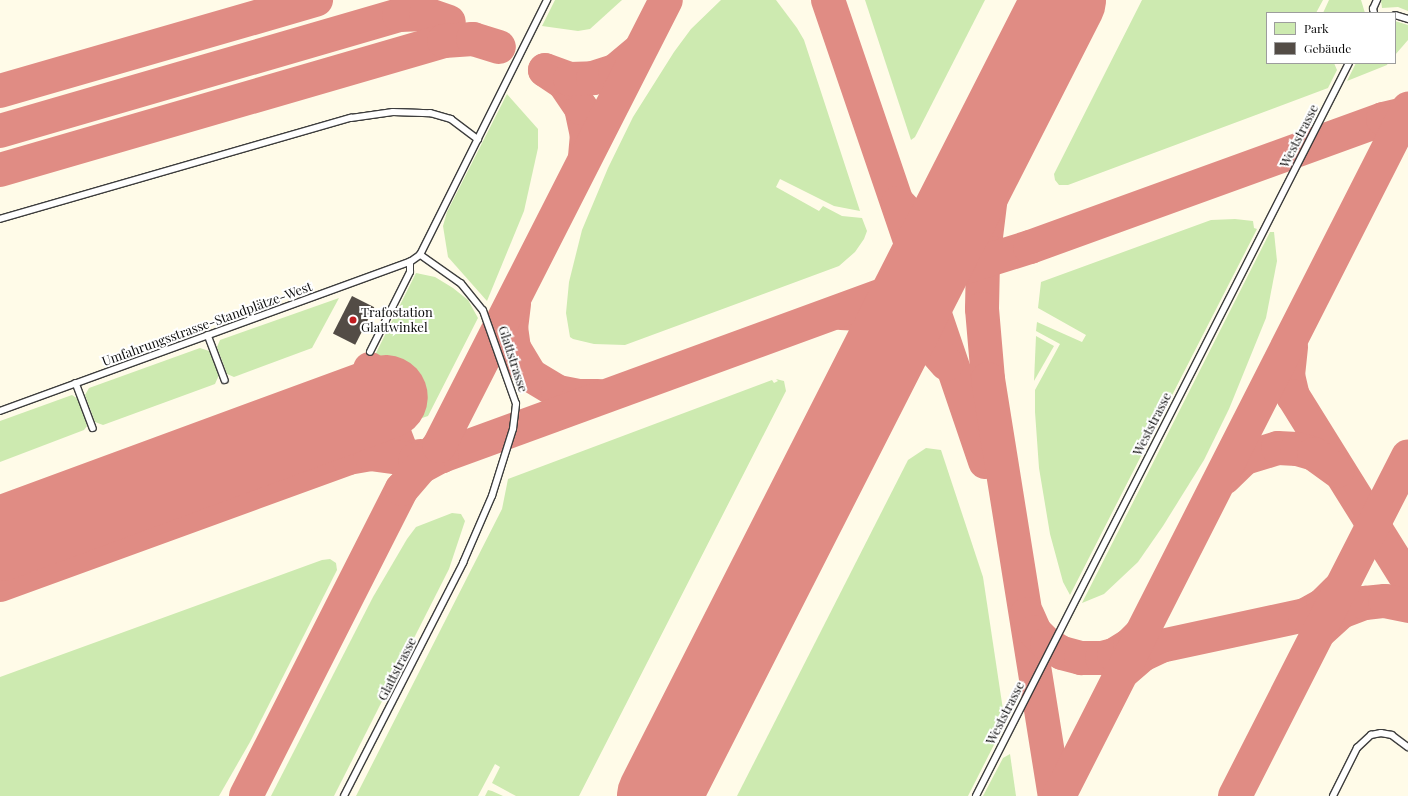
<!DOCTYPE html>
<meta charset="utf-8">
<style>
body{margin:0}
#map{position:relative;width:1408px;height:796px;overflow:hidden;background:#fffbe8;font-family:"Playfair Display",serif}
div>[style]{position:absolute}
.green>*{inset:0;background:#cdeab0}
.taxiway>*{height:34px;margin:-17px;padding:0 17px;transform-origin:17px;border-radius:17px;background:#e08c84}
.runway>*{height:84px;margin:-42px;padding:0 42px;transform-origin:42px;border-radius:42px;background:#e08c84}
.building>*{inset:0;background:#534c46;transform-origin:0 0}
.roads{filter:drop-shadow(1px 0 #3d3d3d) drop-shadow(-1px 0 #3d3d3d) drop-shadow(0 1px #3d3d3d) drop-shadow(0 -1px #3d3d3d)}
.service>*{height:5.5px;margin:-2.75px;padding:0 2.75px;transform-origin:2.75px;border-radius:2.75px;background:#fff}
.dots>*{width:11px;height:11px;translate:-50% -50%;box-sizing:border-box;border:2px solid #fff;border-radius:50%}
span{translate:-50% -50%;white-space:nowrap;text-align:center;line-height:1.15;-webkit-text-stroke:4px #fff;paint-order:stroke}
.street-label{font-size:13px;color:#0a0a0a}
.poi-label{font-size:13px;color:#0a0a0a}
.left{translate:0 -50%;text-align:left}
.legend{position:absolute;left:1266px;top:12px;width:130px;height:52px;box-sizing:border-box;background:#fff;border:1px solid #9d9d9d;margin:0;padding:5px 7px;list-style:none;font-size:12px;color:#0a0a0a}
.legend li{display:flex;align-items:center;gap:8px;height:20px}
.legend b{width:20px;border:1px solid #9d9d9d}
</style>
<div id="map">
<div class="green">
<i style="clip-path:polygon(555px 0,622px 0,590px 29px,578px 31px,542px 26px)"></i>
<i style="clip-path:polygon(721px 0,776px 0,797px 28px,804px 40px,860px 211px,834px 206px,780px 179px,776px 187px,819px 211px,823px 206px,842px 216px,862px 218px,867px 231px,864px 239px,855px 252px,839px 266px,625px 345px,594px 344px,573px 339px,570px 337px,566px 313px,569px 282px,582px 230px,608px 168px,633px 117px,674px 52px,691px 29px)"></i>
<i style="clip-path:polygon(865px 0,985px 0,915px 137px,911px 140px)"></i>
<i style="clip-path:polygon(1142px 0,1323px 0,1316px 13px,1267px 13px,1267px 63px,1334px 63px,1337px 70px,1328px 88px,1068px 185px,1059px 185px,1055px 180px,1054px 174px)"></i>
<i style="clip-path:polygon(1329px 0,1361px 0,1365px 13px,1323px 13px)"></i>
<i style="clip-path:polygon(1381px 0,1408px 0,1408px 11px,1398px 7px,1382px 8px)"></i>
<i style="clip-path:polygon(1395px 21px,1408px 25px,1408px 40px,1395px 55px)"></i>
<i style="clip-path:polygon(1356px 63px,1388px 63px,1387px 65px,1347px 81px)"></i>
<i style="clip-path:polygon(507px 94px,538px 129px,538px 148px,524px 211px,487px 301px,448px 257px,443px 226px,447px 212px)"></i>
<i style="clip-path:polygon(1235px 219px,1253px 221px,1254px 228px,1257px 229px,1070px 595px,1063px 582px,1050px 534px,1039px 468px,1035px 412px,1035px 390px,1060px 344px,1036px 331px,1037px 322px,1082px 342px,1086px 335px,1038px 308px,1041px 282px,1211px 220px)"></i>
<i style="clip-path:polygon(1270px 232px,1274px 232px,1277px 261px,1266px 318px,1229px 409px,1204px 460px,1163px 526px,1138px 562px,1104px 594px,1082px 603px)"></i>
<i style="clip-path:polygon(416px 273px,435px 277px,453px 288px,468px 300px,478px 318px,428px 416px,401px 425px,396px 421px,372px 355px,376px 353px)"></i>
<i style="clip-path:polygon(339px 298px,312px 348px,234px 377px,227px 374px,217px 347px,220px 340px)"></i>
<i style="clip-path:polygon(1036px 336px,1054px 346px,1034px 381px)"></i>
<i style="clip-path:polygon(200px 348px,209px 351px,219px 375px,215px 384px,103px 425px,95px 422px,85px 395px,89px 388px)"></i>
<i style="clip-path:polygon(365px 377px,370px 391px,322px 409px,328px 428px,377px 411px,383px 425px,0 565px,0 510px)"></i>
<i style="clip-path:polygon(776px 379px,784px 381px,786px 391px,579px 796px,516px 796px,492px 783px,500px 767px,495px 764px,478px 796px,356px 796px,502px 509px,508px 479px,772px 380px,774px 383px,778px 381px)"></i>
<i style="clip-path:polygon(72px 395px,78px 399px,85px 418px,87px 426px,84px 430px,0 462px,0 421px)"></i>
<i style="clip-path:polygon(926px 448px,941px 450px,983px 577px,1005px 723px,968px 796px,737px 796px,908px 460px)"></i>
<i style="clip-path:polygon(452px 513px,461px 514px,465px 521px,449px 569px,334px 796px,271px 796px,373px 597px,407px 539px,416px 527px)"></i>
<i style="clip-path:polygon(330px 559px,336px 563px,337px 570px,250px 742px,219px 796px,0 796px,0 677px,322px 560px)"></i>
<i style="clip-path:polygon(1010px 754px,1016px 796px,983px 796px,1003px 758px)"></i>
<i style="clip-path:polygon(488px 790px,492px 791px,503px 796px,485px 796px)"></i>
</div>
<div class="taxiway">
<i style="left:828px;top:0;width:488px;rotate:71.2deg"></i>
<i style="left:1043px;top:40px;width:84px;rotate:111.7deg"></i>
<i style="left:1012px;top:118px;width:81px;rotate:105.1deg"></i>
<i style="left:991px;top:196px;width:65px;rotate:97deg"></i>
<i style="left:983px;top:261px;width:48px;rotate:91.2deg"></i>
<i style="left:982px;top:309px;width:70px;rotate:85.1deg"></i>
<i style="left:988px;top:379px;width:422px;rotate:80.9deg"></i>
<i style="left:0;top:91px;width:329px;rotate:-16.1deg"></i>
<i style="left:0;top:131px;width:416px;rotate:-16.2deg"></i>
<i style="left:399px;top:15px;width:27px;rotate:-2deg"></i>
<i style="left:426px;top:14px;width:24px;rotate:19deg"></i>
<i style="left:585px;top:157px;width:21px;rotate:-85deg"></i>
<i style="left:587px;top:136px;width:29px;rotate:-102deg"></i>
<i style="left:581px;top:108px;width:30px;rotate:-124deg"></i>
<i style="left:564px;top:83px;width:23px;rotate:-146deg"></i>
<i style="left:545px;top:70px;width:27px;rotate:20deg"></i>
<i style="left:570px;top:79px;width:23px;rotate:-2deg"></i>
<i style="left:593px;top:78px;width:23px;rotate:-18deg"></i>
<i style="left:615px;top:71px;width:30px;rotate:-40deg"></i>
<i style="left:0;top:170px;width:462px;rotate:-16.2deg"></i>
<i style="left:444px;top:41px;width:29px;rotate:-4deg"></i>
<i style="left:473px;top:39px;width:27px;rotate:17deg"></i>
<i style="left:898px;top:203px;width:34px;rotate:47deg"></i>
<i style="left:921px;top:228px;width:27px;rotate:33deg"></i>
<i style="left:944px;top:243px;width:24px;rotate:19deg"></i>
<i style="left:967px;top:251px;width:29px;rotate:6deg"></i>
<i style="left:514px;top:304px;width:23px;rotate:97deg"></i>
<i style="left:511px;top:327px;width:21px;rotate:82deg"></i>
<i style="left:514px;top:348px;width:31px;rotate:59deg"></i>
<i style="left:530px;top:375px;width:33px;rotate:31deg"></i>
<i style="left:558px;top:392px;width:21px;rotate:11deg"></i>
<i style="left:579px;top:396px;width:19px"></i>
<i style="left:841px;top:313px;width:35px;rotate:3deg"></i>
<i style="left:876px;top:315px;width:29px;rotate:20deg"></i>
<i style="left:903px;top:325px;width:26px;rotate:32deg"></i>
<i style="left:925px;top:339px;width:33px;rotate:49deg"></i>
<i style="left:1291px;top:347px;width:28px;rotate:96deg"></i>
<i style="left:1288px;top:375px;width:22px;rotate:77deg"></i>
<i style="left:1293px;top:396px;width:218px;rotate:58.1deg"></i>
<i style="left:370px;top:369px;width:96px;rotate:69.3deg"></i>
<i style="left:404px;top:459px;width:17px;rotate:-10deg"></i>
<i style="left:421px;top:467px;width:21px;rotate:-29deg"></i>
<i style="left:439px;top:457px;width:513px;rotate:-20.06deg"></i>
<i style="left:921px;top:281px;width:114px;rotate:-17.3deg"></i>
<i style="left:1030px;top:247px;width:375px;rotate:-19.9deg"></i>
<i style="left:1383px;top:119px;width:26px;rotate:-13deg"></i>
<i style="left:1224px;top:478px;width:29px;rotate:-44deg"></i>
<i style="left:1245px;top:458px;width:34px;rotate:-17deg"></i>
<i style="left:1278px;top:448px;width:19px;rotate:3deg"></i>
<i style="left:1297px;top:449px;width:18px;rotate:16deg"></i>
<i style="left:1314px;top:454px;width:29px;rotate:36deg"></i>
<i style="left:0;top:585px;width:370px;rotate:-20deg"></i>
<i style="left:348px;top:458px;width:22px;rotate:-10deg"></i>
<i style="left:370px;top:454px;width:45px;rotate:7.6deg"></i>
<i style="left:415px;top:460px;width:27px;rotate:-8deg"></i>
<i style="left:1027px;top:614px;width:20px;rotate:66deg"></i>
<i style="left:1035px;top:632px;width:17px;rotate:45deg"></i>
<i style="left:1047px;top:644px;width:17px;rotate:31deg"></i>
<i style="left:1062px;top:653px;width:20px;rotate:15deg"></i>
<i style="left:1081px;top:658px;width:21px"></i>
<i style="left:1102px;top:658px;width:12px;rotate:-14deg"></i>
<i style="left:1114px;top:655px;width:19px;rotate:-32deg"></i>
<i style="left:1130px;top:645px;width:17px;rotate:-45deg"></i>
<i style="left:1321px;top:630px;width:27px;rotate:-42deg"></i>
<i style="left:1341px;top:612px;width:26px;rotate:-21deg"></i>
<i style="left:1365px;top:603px;width:20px;rotate:-6deg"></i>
<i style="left:1385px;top:601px;width:24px;rotate:12deg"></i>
<i style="left:1125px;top:670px;width:23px;rotate:-41deg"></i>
<i style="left:1142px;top:655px;width:21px;rotate:-25deg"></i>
<i style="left:1161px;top:646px;width:147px;rotate:-12.1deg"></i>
<i style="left:1305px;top:615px;width:21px;rotate:-29deg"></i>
<i style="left:1323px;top:605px;width:21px;rotate:-45deg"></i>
<i style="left:246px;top:796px;width:344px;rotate:-63.1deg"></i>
<i style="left:402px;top:489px;width:57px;rotate:-49.3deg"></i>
<i style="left:439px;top:446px;width:500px;rotate:-63.03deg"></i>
<i style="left:1059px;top:796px;width:771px;rotate:-63.07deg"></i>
<i style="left:1235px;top:796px;width:381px;rotate:-63deg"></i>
</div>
<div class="runway">
<i style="left:0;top:539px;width:411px;rotate:-20.2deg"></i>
<i style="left:659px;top:796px;width:893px;rotate:-63.03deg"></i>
</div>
<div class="building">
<i style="left:352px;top:296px;width:25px;height:42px;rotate:27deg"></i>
</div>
<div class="roads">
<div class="service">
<i style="left:1374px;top:13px;width:4px;rotate:-104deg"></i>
<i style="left:1373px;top:9px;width:10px;rotate:-66deg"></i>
<i style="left:1395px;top:15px;width:14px;rotate:17deg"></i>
<i style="left:0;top:219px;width:365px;rotate:-16.1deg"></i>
<i style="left:351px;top:118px;width:42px;rotate:-8.1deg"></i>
<i style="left:393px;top:112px;width:37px;rotate:2deg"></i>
<i style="left:430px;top:113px;width:22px;rotate:16deg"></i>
<i style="left:451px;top:119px;width:34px;rotate:37deg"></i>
<i style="left:208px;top:335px;width:48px;rotate:69.3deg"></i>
<i style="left:370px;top:352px;width:89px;rotate:-63.4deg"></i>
<i style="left:410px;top:272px;width:10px;rotate:-90deg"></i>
<i style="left:76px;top:383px;width:48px;rotate:69.3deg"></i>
<i style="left:0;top:411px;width:436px;rotate:-20deg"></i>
<i style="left:410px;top:262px;width:12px;rotate:-35deg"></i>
<i style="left:344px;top:796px;width:262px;rotate:-62.9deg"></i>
<i style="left:463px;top:563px;width:73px;rotate:-66.6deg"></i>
<i style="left:492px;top:496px;width:70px;rotate:-72.6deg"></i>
<i style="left:513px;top:429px;width:25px;rotate:-83deg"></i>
<i style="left:516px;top:404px;width:99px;rotate:-109.5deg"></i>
<i style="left:483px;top:311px;width:35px;rotate:-129deg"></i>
<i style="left:461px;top:284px;width:50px;rotate:-144.7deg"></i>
<i style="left:420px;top:255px;width:285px;rotate:-63.5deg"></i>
<i style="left:976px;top:796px;width:822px;rotate:-63.03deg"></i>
<i style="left:1333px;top:796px;width:54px;rotate:-63.4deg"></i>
<i style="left:1357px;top:748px;width:19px;rotate:-43deg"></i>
<i style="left:1371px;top:735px;width:10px;rotate:-11deg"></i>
<i style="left:1381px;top:733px;width:11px;rotate:10deg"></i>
<i style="left:1392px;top:735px;width:20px;rotate:37deg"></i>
</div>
</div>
<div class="dots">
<i style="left:353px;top:320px;background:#c01d21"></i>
</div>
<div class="street-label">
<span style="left:1299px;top:136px;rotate:-63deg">Weststrasse</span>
<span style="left:207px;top:324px;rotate:-20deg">Umfahrungsstrasse-Standplätze-West</span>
<span style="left:513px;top:359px;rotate:72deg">Glattstrasse</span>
<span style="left:1152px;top:424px;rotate:-63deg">Weststrasse</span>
<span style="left:397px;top:669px;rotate:-63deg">Glattstrasse</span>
<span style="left:1005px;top:713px;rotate:-63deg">Weststrasse</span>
</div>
<div class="poi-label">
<span class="left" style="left:361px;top:320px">Trafostation<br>Glattwinkel</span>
</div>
<ul class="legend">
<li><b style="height:11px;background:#cdeab0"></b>Park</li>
<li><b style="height:11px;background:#534c46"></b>Gebäude</li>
</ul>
</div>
